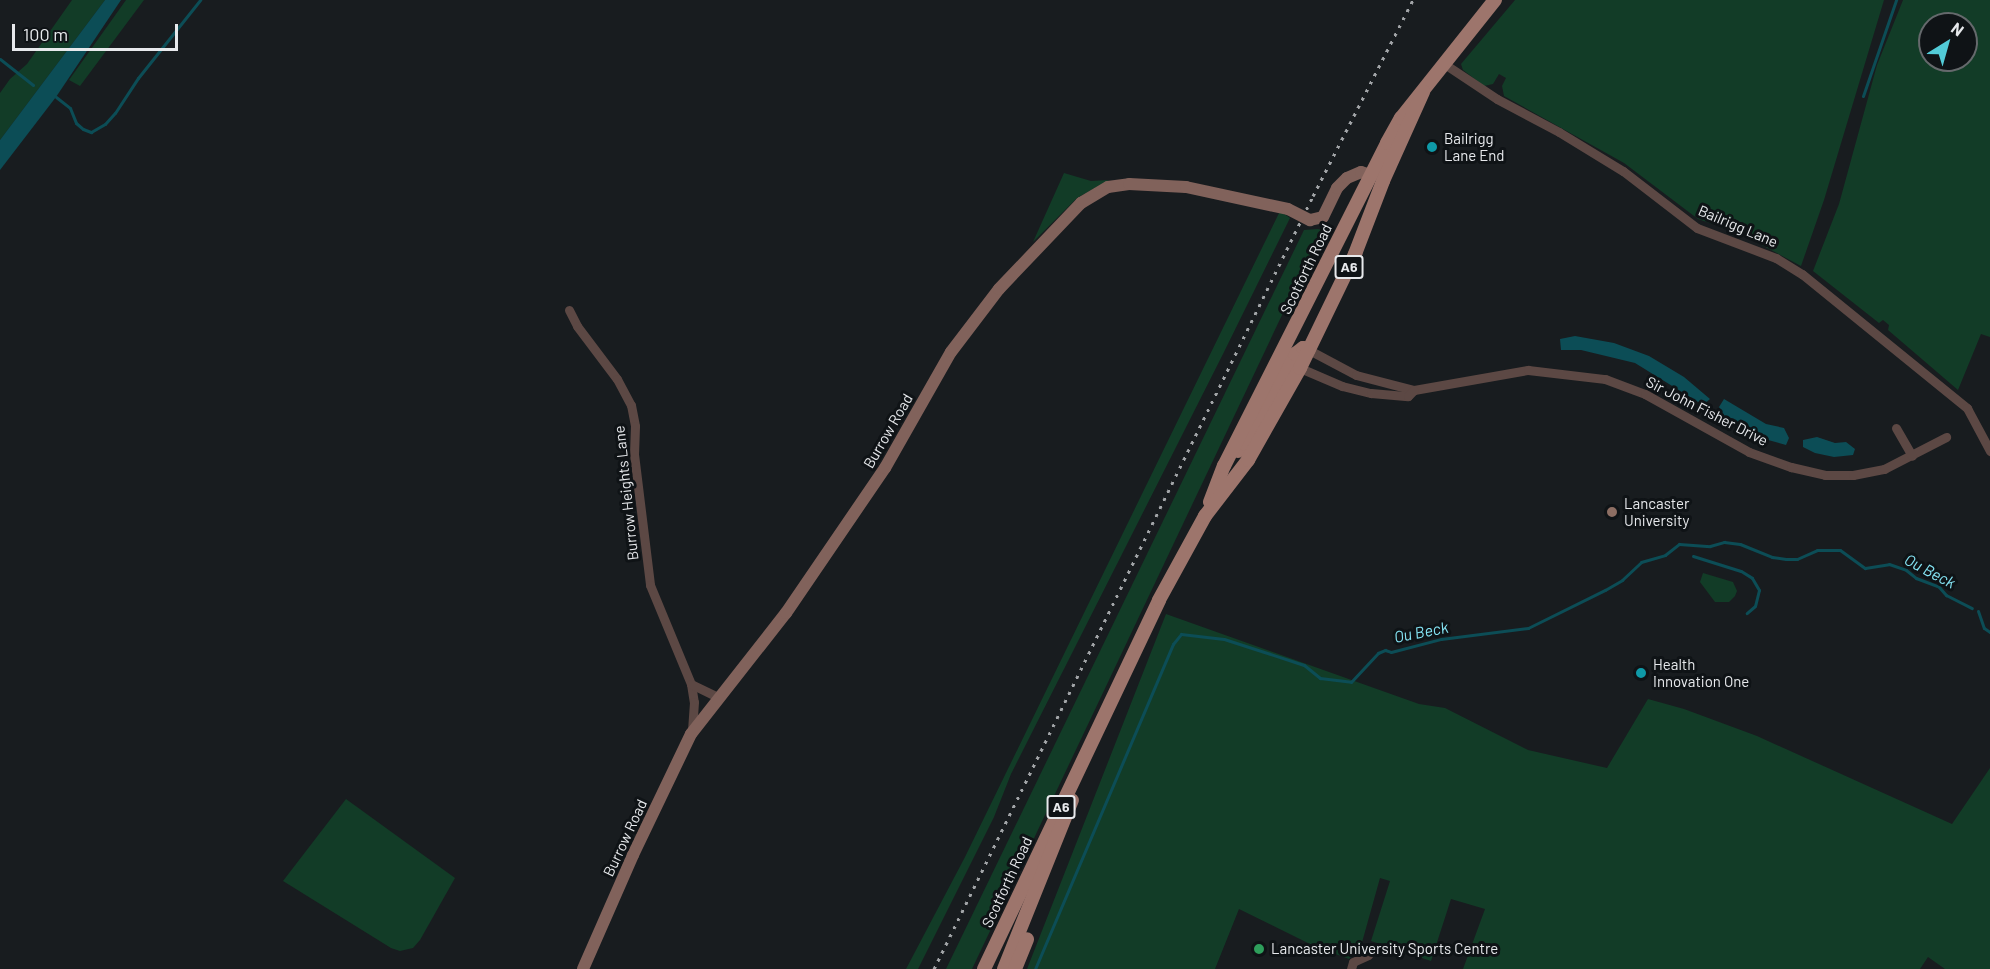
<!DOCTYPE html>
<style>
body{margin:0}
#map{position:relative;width:1990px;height:969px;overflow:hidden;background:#181c1f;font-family:Barlow,sans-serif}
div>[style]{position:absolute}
.green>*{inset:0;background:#123c27}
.water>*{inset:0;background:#0c4d56}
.stream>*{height:3px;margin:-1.5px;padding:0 1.5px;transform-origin:1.5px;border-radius:1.5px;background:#0c4d56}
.street>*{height:9px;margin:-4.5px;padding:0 4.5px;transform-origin:4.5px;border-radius:4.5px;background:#5c4844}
.secondary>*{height:12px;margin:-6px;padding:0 6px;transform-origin:6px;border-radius:6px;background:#81625b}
.primary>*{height:14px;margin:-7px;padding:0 7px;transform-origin:7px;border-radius:7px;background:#9d756c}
.rail>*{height:3px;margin-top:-1.5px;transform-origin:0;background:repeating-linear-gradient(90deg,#a2a5a8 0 3px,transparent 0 9px)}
.secondary-bridge>*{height:12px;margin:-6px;padding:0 6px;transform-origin:6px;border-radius:6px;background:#81625b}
.dots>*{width:16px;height:16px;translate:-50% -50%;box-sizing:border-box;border:3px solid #0f1316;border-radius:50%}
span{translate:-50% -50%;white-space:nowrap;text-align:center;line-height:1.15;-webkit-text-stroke:6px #0f1316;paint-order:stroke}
.shield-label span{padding:2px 4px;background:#0f1316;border:2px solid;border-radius:4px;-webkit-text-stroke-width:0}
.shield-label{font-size:14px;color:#e7e9ec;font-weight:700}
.poi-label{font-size:15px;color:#e7e9ec}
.left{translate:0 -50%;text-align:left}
.street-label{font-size:15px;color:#e7e9ec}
.water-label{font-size:16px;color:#85e4f4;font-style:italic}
.north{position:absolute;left:1918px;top:12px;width:60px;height:60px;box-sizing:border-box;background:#0f1316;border:2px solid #65696c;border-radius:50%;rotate:37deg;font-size:16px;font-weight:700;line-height:24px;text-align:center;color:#e7e9ec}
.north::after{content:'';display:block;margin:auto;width:21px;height:27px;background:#52cbd7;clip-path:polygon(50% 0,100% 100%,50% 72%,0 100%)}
.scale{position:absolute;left:12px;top:24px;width:166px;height:27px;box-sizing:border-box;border:3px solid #e7e9ec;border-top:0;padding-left:8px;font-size:18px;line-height:21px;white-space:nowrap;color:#e7e9ec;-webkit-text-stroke:4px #0f1316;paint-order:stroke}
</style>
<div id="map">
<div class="green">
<i style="clip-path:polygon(72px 0,105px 0,0 140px,0 93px,10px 79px,27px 64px)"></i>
<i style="clip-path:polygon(126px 0,144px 0,80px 86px,69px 80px)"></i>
<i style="clip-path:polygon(1515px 0,1884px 0,1824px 200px,1801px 266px,1741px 234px,1698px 219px,1624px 163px,1504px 96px,1502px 86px,1506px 78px,1499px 74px,1493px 84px,1484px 86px,1463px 70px,1461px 64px)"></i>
<i style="clip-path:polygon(evenodd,1903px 0,1990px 0,1990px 337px,1981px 334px,1958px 390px,1888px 330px,1889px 325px,1883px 320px,1879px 323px,1813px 271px,1839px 204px,1877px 65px,1903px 0,1930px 24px,1966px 24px,1966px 60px,1930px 60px,1930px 24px)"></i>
<i style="clip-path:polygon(1064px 173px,1091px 181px,1109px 180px,1077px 198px,1033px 242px)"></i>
<i style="clip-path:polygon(1280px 211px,1290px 218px,1223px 354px,1011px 774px,994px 817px,918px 969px,906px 969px,965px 857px)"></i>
<i style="clip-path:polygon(1318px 229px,1322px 230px,1319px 237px,972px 969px,946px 969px,1304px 230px)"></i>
<i style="clip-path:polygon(1703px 573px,1733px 582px,1737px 591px,1735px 596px,1729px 602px,1715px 602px,1700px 582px)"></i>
<i style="clip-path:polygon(1166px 614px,1419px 704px,1445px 708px,1528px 750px,1607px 768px,1648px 699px,1684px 709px,1757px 736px,1952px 824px,1990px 768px,1990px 969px,1945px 969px,1928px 957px,1920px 969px,1463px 969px,1485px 909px,1451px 899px,1431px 961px,1371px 941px,1390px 881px,1380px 878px,1361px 946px,1349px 959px,1314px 946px,1239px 909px,1215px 969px,1027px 969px)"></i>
<i style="clip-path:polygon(346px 799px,455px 878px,420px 940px,413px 948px,400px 951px,391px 948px,283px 881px)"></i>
</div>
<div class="water">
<i style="clip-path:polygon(105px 0,121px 0,56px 97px,0 170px,0 140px)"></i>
<i style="clip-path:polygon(1575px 336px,1614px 343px,1649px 356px,1684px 377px,1710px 399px,1703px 405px,1635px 363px,1581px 350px,1561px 350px,1560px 339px)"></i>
<i style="clip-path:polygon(1724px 399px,1766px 424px,1784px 428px,1789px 438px,1786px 445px,1761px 438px,1726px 419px,1719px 407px)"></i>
<i style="clip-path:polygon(1817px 437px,1835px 443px,1846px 442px,1855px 449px,1853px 455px,1834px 457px,1815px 453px,1803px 447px,1803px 440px)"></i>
</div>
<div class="stream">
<i style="left:0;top:59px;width:42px;rotate:38.2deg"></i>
<i style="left:1863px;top:96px;width:102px;rotate:-71deg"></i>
<i style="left:56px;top:97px;width:18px;rotate:38deg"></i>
<i style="left:70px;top:108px;width:16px;rotate:68deg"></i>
<i style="left:76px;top:123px;width:9px;rotate:41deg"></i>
<i style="left:83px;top:129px;width:9px;rotate:21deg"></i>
<i style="left:91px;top:132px;width:16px;rotate:-30deg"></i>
<i style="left:105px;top:124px;width:15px;rotate:-48deg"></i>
<i style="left:115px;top:113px;width:42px;rotate:-56.7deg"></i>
<i style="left:138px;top:78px;width:100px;rotate:-51.5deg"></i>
<i style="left:1693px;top:556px;width:50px;rotate:17.4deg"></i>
<i style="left:1741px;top:571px;width:13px;rotate:32deg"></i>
<i style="left:1752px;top:578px;width:14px;rotate:60deg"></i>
<i style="left:1759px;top:590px;width:16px;rotate:104deg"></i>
<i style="left:1755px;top:606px;width:11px;rotate:139deg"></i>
<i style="left:1978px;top:611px;width:18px;rotate:71deg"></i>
<i style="left:1984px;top:628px;width:7px;rotate:34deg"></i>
<i style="left:1035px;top:969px;width:353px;rotate:-67deg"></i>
<i style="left:1173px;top:644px;width:13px;rotate:-51deg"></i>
<i style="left:1181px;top:634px;width:43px;rotate:6.6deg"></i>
<i style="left:1224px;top:639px;width:84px;rotate:18deg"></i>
<i style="left:1304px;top:665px;width:21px;rotate:39deg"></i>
<i style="left:1320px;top:678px;width:31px;rotate:7deg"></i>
<i style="left:1351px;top:682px;width:40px;rotate:-47deg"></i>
<i style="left:1378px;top:653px;width:8px;rotate:-23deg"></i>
<i style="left:1385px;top:650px;width:6px;rotate:18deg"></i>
<i style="left:1391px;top:652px;width:52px;rotate:-14.6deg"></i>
<i style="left:1441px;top:639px;width:88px;rotate:-7.2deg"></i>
<i style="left:1528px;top:628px;width:86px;rotate:-26.3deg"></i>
<i style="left:1605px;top:590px;width:20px;rotate:-30deg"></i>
<i style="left:1622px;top:580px;width:26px;rotate:-43deg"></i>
<i style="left:1641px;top:562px;width:25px;rotate:-16deg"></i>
<i style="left:1665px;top:555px;width:18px;rotate:-38deg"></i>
<i style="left:1679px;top:544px;width:31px;rotate:4deg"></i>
<i style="left:1710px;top:546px;width:15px;rotate:-16deg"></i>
<i style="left:1724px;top:542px;width:16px;rotate:7deg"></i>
<i style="left:1740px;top:544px;width:35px;rotate:22deg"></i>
<i style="left:1772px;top:557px;width:14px;rotate:8deg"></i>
<i style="left:1786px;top:559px;width:11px"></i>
<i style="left:1797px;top:559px;width:22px;rotate:-24deg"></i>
<i style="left:1817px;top:550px;width:23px"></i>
<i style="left:1840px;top:550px;width:31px;rotate:36deg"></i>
<i style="left:1865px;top:568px;width:24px;rotate:-9deg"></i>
<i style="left:1889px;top:564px;width:18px;rotate:19deg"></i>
<i style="left:1906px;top:570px;width:13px;rotate:39deg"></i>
<i style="left:1916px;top:578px;width:25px;rotate:21deg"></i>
<i style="left:1939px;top:587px;width:11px;rotate:49deg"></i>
<i style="left:1946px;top:595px;width:29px;rotate:27deg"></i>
</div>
<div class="street">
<i style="left:1443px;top:63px;width:65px;rotate:33.7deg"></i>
<i style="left:1497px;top:99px;width:70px;rotate:28deg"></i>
<i style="left:1559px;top:132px;width:75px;rotate:31.4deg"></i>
<i style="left:1623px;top:171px;width:93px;rotate:37.6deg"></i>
<i style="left:1697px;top:228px;width:85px;rotate:20.8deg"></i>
<i style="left:1776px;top:258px;width:31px;rotate:32deg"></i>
<i style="left:1802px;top:274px;width:213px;rotate:39.1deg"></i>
<i style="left:1967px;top:408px;width:49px;rotate:61.9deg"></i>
<i style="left:569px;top:310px;width:18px;rotate:63deg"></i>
<i style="left:577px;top:326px;width:66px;rotate:53deg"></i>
<i style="left:617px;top:379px;width:30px;rotate:62deg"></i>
<i style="left:631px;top:405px;width:21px;rotate:79deg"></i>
<i style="left:635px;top:426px;width:28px;rotate:92deg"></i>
<i style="left:634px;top:454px;width:132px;rotate:83deg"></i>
<i style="left:650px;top:585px;width:107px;rotate:67.5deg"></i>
<i style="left:691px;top:684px;width:18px;rotate:81deg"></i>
<i style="left:694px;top:702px;width:30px;rotate:94deg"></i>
<i style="left:1309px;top:350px;width:53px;rotate:28deg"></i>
<i style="left:1356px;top:375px;width:60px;rotate:14.5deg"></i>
<i style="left:1414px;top:390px;width:116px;rotate:-10deg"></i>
<i style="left:1528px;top:370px;width:78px;rotate:6.7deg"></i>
<i style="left:1605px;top:379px;width:43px;rotate:20.6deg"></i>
<i style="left:1645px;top:394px;width:119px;rotate:29.1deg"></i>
<i style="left:1749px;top:452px;width:45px;rotate:19.7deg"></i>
<i style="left:1791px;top:467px;width:35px;rotate:13deg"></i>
<i style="left:1825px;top:475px;width:28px"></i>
<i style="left:1853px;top:475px;width:32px;rotate:-11deg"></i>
<i style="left:1884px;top:469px;width:70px;rotate:-27.3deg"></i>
<i style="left:1300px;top:368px;width:46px;rotate:23.2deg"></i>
<i style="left:1342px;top:386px;width:30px;rotate:14deg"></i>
<i style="left:1371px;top:393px;width:37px;rotate:5deg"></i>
<i style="left:1408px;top:396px;width:8px;rotate:-45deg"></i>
<i style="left:1896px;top:428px;width:32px;rotate:60deg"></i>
<i style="left:691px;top:684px;width:30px;rotate:26deg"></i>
<i style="left:1351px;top:969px;width:7px;rotate:-74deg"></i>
<i style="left:1353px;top:962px;width:17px;rotate:-25deg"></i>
</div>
<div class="secondary">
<i style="left:1310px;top:220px;width:13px;rotate:-13deg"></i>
<i style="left:1323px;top:217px;width:32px;rotate:-64deg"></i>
<i style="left:1337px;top:188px;width:14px;rotate:-45deg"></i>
<i style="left:1347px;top:178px;width:15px;rotate:-23deg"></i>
<i style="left:1361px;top:172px;width:9px;rotate:18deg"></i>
<i style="left:583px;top:969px;width:124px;rotate:-66.3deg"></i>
<i style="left:633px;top:855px;width:134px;rotate:-64.4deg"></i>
<i style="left:691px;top:734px;width:154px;rotate:-51.9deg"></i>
<i style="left:786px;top:613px;width:176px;rotate:-55.7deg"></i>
<i style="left:885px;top:468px;width:133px;rotate:-60.4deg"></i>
<i style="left:951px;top:352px;width:79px;rotate:-52.7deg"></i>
<i style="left:999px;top:289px;width:119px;rotate:-46.4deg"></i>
<i style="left:1081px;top:203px;width:31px;rotate:-31deg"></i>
<i style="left:1108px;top:187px;width:21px;rotate:-8deg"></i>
<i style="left:1129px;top:184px;width:57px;rotate:3deg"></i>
<i style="left:1186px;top:187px;width:104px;rotate:12.2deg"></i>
</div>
<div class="primary">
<i style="left:1238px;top:451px;width:10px;rotate:-45deg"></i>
<i style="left:1245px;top:444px;width:103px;rotate:-60.9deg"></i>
<i style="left:1295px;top:354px;width:10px;rotate:-37deg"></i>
<i style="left:1303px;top:348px;width:6px;rotate:18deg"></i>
<i style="left:1210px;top:502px;width:39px;rotate:-69deg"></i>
<i style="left:1224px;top:466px;width:362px;rotate:-63.2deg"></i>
<i style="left:1387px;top:143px;width:29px;rotate:-61deg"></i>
<i style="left:1401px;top:118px;width:151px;rotate:-51.5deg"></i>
<i style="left:984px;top:969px;width:408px;rotate:-64.6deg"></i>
<i style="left:1159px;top:600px;width:96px;rotate:-61.3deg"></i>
<i style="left:1205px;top:516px;width:71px;rotate:-52.5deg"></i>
<i style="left:1248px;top:460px;width:106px;rotate:-60.5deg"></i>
<i style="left:1300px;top:368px;width:127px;rotate:-64.2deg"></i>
<i style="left:1355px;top:254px;width:78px;rotate:-69deg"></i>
<i style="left:1383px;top:181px;width:98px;rotate:-65.8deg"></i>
<i style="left:1004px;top:969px;width:182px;rotate:-68.1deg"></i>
<i style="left:1015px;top:969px;width:32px;rotate:-68deg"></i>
</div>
<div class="rail">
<i style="left:934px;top:969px;width:861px;rotate:-63.88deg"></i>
<i style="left:1313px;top:196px;width:220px;rotate:-63deg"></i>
</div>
<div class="secondary-bridge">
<i style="left:1288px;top:209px;width:25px;rotate:27deg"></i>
</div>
<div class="dots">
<i style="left:1432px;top:147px;background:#0f9aa8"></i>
<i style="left:1612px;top:512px;background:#8d6e63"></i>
<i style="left:1641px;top:673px;background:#0f9aa8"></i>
<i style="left:1259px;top:949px;background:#2e9e5b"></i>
</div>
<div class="shield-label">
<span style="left:1349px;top:267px">A6</span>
<span style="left:1061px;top:807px">A6</span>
</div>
<div class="poi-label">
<span class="left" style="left:1444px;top:147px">Bailrigg<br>Lane End</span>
<span class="left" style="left:1624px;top:512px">Lancaster<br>University</span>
<span class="left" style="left:1653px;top:673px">Health<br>Innovation One</span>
<span class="left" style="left:1271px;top:949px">Lancaster University Sports Centre</span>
</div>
<div class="street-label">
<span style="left:1738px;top:226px;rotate:23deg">Bailrigg Lane</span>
<span style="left:1306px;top:269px;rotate:-64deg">Scotforth Road</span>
<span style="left:1707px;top:411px;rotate:27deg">Sir John Fisher Drive</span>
<span style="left:888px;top:431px;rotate:-60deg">Burrow Road</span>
<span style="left:626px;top:493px;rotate:-96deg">Burrow Heights Lane</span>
<span style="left:625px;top:838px;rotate:-65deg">Burrow Road</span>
<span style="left:1007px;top:882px;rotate:-65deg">Scotforth Road</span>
</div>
<div class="water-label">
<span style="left:1930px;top:571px;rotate:28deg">Ou Beck</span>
<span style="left:1421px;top:632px;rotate:-11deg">Ou Beck</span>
</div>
<div class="north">N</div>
<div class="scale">100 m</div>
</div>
